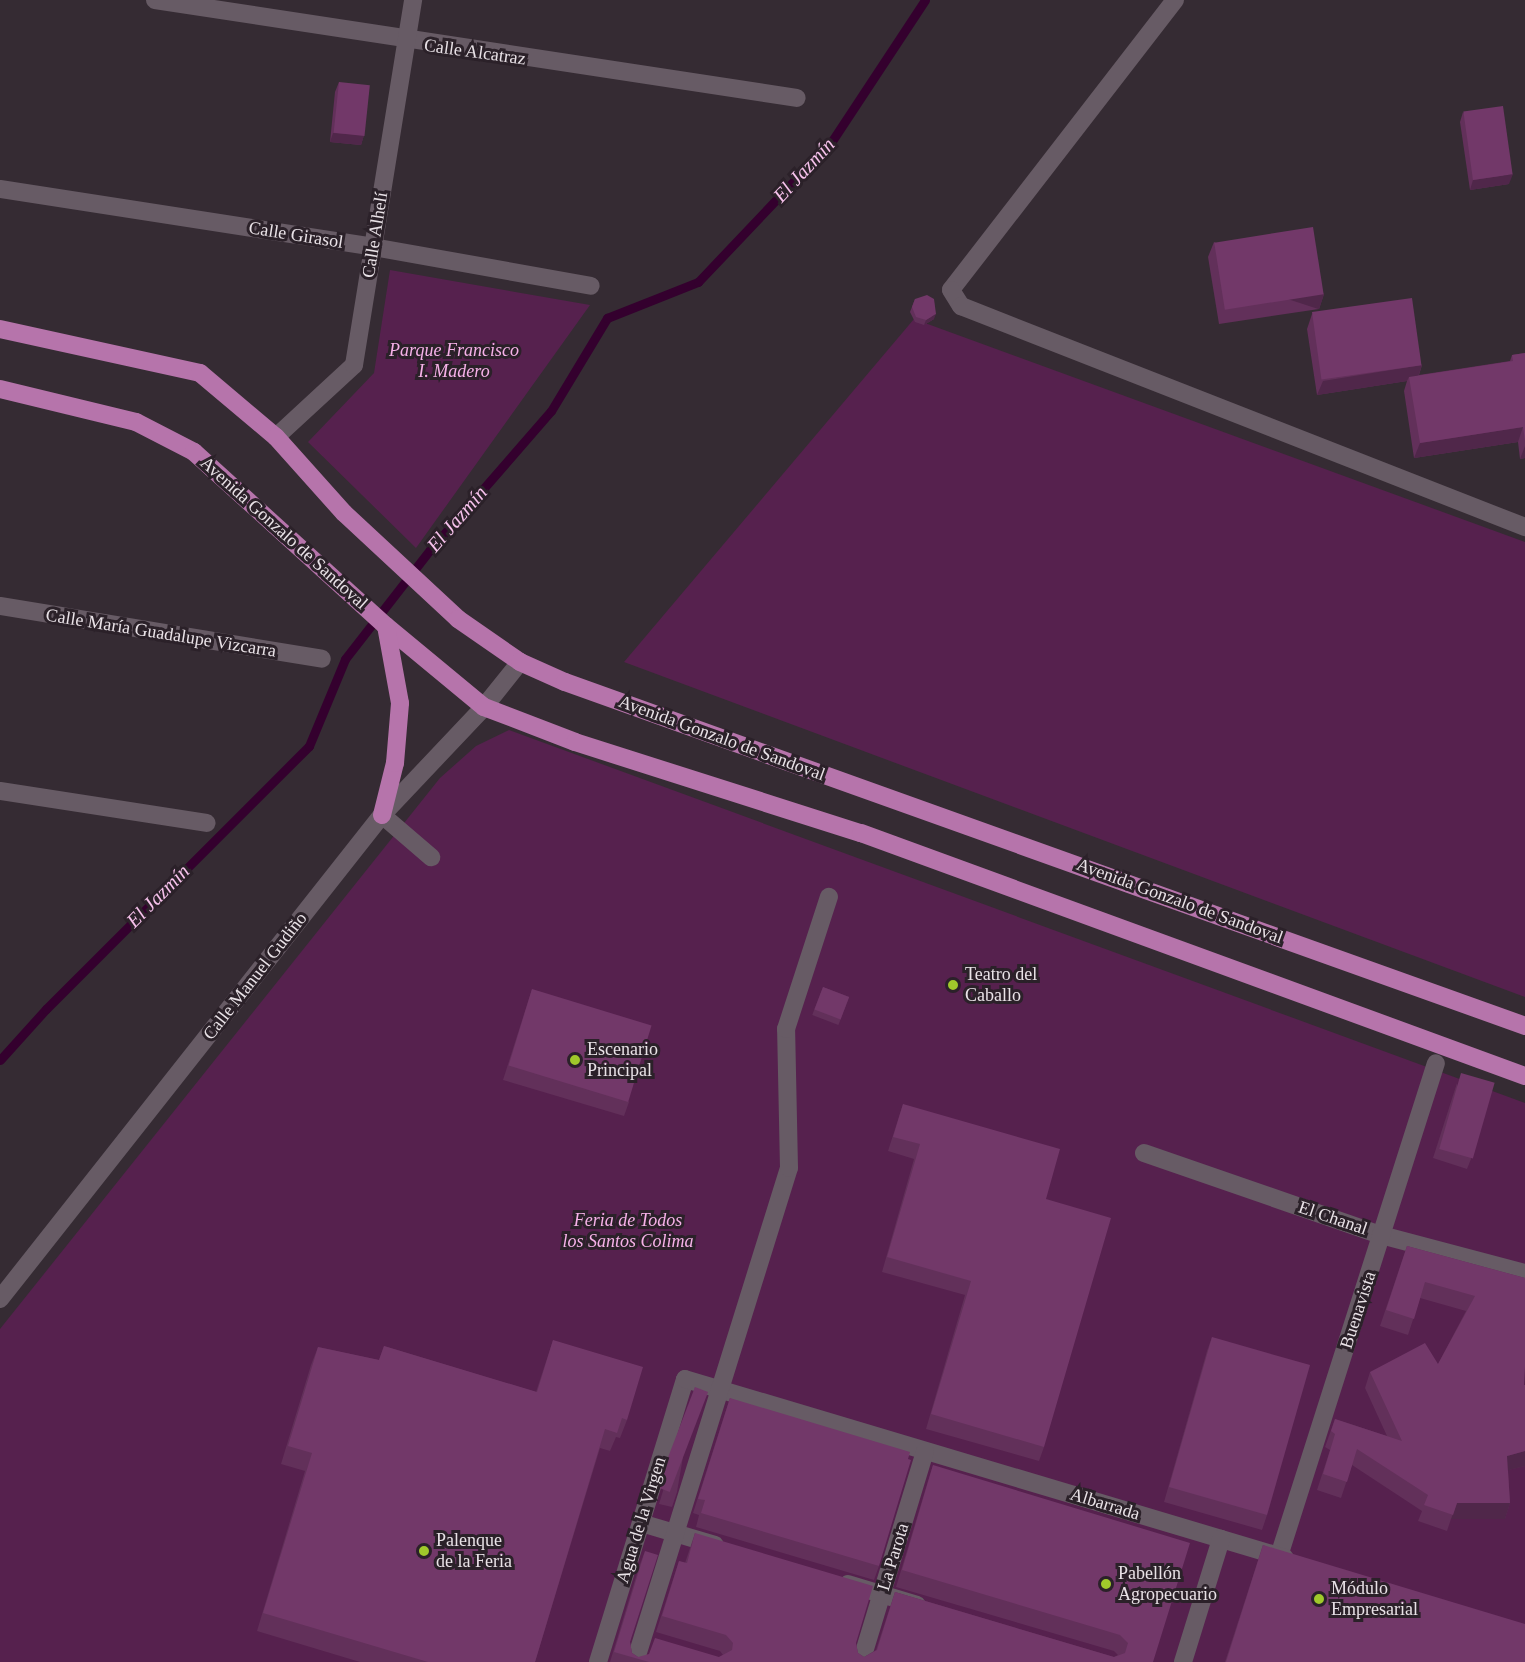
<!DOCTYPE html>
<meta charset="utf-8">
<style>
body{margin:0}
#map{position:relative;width:1525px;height:1662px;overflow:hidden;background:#352b33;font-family:Georgia,serif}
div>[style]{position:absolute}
.green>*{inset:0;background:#56214e}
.stream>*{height:9px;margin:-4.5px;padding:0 4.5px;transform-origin:4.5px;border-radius:4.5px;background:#34002e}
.minor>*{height:18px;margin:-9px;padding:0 9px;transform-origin:9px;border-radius:9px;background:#675b65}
.major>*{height:18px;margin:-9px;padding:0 9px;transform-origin:9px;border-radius:9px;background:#b674ab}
.wall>*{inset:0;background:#62305a;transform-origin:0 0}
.shaded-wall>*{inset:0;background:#50274a;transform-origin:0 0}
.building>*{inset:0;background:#723869;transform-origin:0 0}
.dots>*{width:16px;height:16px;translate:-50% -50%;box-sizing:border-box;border:3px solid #2b2129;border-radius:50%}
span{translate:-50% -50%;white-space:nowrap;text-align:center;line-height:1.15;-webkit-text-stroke:6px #2b2129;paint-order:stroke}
.street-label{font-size:18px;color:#e9e2e7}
.park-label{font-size:18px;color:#f6b1e8;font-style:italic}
.poi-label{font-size:18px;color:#e9e2e7}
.left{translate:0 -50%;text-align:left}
.water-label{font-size:20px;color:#f7c2ec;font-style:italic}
</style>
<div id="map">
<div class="green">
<i style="clip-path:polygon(390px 270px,590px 305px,416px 548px,308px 442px,374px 373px)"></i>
<i style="clip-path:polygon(914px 319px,1525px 542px,1525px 997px,624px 662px)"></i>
<i style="clip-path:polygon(509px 730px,1525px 1103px,1525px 1662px,0 1662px,0 1329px,440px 778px,476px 746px)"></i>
</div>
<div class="stream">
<i style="left:0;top:1060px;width:69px;rotate:-48deg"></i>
<i style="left:46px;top:1009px;width:372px;rotate:-45deg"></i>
<i style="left:309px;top:746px;width:94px;rotate:-67.5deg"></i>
<i style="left:345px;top:659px;width:138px;rotate:-52.1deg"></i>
<i style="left:430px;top:550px;width:184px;rotate:-49deg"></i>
<i style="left:551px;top:411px;width:109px;rotate:-58.9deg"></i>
<i style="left:607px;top:318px;width:98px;rotate:-21.6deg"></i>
<i style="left:698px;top:282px;width:195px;rotate:-46.5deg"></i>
<i style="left:832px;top:141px;width:169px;rotate:-56.6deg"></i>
</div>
<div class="minor">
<i style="left:155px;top:0;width:649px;rotate:8.68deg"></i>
<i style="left:1175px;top:0;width:366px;rotate:127.7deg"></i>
<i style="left:951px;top:290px;width:19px;rotate:58deg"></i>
<i style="left:961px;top:306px;width:606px;rotate:21.4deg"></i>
<i style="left:0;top:189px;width:377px;rotate:8.8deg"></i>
<i style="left:373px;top:247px;width:221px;rotate:10.1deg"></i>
<i style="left:276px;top:437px;width:106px;rotate:-42.7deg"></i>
<i style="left:354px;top:365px;width:370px;rotate:-80.8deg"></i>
<i style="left:0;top:606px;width:326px;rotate:9.3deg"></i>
<i style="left:0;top:791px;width:209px;rotate:8.8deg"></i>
<i style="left:382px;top:815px;width:65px;rotate:40.6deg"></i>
<i style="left:1144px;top:1153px;width:251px;rotate:19.1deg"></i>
<i style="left:1381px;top:1235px;width:149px;rotate:14.8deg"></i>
<i style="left:0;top:1299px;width:617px;rotate:-51.72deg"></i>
<i style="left:382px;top:815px;width:149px;rotate:-46.6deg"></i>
<i style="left:484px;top:707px;width:58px;rotate:-51.3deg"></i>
<i style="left:641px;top:1523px;width:77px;rotate:16.6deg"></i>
<i style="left:1279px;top:1556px;width:517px;rotate:-72.34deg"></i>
<i style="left:848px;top:1584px;width:72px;rotate:16.9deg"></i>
<i style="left:598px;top:1662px;width:296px;rotate:-72.9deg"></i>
<i style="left:685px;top:1379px;width:626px;rotate:16.61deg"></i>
<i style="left:635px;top:1662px;width:517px;rotate:-72.69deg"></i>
<i style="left:789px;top:1168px;width:139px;rotate:-91.2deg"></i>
<i style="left:786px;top:1029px;width:139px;rotate:-72deg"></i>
<i style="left:861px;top:1662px;width:220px;rotate:-73.1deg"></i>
<i style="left:1183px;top:1662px;width:129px;rotate:-72.8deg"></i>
</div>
<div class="major">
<i style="left:0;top:329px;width:205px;rotate:12.4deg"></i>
<i style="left:200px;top:373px;width:99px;rotate:40.1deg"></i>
<i style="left:276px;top:437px;width:102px;rotate:48.2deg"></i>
<i style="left:344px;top:513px;width:156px;rotate:42.9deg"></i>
<i style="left:458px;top:619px;width:75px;rotate:34.7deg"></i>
<i style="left:520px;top:662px;width:49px;rotate:24deg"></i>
<i style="left:565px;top:682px;width:1020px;rotate:19.71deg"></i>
<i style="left:0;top:389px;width:140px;rotate:13.6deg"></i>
<i style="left:136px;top:422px;width:65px;rotate:27.3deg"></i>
<i style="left:194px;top:452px;width:259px;rotate:42.2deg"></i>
<i style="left:386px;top:626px;width:127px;rotate:39.6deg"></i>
<i style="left:484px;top:707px;width:97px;rotate:21deg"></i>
<i style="left:575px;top:742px;width:300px;rotate:17.7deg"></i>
<i style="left:861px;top:833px;width:707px;rotate:20.1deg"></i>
<i style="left:382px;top:815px;width:54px;rotate:-76deg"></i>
<i style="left:395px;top:763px;width:60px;rotate:-85.2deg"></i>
<i style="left:400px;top:703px;width:78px;rotate:-100.3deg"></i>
</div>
<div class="wall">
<i style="clip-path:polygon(339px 82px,364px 135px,361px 145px,330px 142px,335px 92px)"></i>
<i style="clip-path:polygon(1463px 112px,1509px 184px,1470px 190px,1460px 122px)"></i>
<i style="clip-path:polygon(1214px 242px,1324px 294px,1319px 309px,1219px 324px,1208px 257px)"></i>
<i style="clip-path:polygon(915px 299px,934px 319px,924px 325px,915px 322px,910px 312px)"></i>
<i style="clip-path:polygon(1312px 314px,1422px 365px,1419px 375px,1510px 361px,1512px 355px,1525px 353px,1525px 458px,1520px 459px,1518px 442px,1414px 458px,1404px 391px,1407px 381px,1317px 395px,1307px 329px)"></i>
<i style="left:823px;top:987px;width:28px;height:30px;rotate:21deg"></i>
<i style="clip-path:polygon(532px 989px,629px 1102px,624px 1116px,503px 1080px)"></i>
<i style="clip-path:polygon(1457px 1083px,1471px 1159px,1467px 1169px,1433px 1158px)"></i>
<i style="clip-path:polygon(903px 1104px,1046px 1199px,1044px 1447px,1039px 1461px,926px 1429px,965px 1295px,882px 1272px,914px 1159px,888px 1151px)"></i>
<i style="clip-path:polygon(1407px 1246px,1525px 1278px,1524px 1385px,1525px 1466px,1508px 1470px,1510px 1503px,1505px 1519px,1451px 1519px,1447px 1531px,1418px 1521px,1422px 1511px,1352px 1465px,1341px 1498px,1317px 1490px,1330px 1450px,1325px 1447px,1335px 1419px,1387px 1436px,1365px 1388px,1370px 1372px,1438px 1364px,1466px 1311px,1420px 1298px,1408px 1335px,1380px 1326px)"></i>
<i style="clip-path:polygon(1212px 1337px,1267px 1515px,1262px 1530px,1164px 1502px,1207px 1351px)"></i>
<i style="clip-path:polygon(553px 1340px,627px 1420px,620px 1438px,616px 1437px,610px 1451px,600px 1448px,535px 1662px,360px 1662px,257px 1631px,305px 1471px,281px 1464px,311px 1365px,318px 1347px,379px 1360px,384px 1346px,536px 1392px)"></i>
<i style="clip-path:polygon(695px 1387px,677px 1492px,672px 1507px,659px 1504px)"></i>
<i style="clip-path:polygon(730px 1398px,879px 1566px,874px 1580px,696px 1527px,699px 1515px,693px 1513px)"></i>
<i style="clip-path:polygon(933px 1465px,1153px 1662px,610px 1662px,639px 1567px,645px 1551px,630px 1642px,632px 1653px,638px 1657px,719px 1657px,723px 1655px,720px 1651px,656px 1632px,679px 1561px,685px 1563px,695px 1533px,856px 1643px,858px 1653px,864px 1657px,876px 1650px,895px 1592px,1114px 1657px,1118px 1655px,1114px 1651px,896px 1587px,928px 1481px)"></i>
<i style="clip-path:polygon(1263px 1545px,1525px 1662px,1225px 1662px)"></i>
</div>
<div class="shaded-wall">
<i style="clip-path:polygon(333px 133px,364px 135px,361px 145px,330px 142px)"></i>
<i style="clip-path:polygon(1513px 174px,1509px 184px,1470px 190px,1473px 180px)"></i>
<i style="left:1324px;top:294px;width:16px;height:101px;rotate:108deg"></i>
<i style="clip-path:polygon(936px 314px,934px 319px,924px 325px,926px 320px)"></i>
<i style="clip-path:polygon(1422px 365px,1417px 380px,1409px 377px,1407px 381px,1317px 395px,1323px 381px)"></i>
<i style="clip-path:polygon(1523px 427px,1518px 442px,1414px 458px,1420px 443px)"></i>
<i style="clip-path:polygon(1525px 446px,1525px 458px,1520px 459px)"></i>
<i style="clip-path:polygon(1525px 1451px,1525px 1466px,1501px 1472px,1507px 1456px)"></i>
<i style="clip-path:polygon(1457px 1503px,1510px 1503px,1505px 1519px,1451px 1519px)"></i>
</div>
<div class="building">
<i style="left:339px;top:82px;width:31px;height:51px;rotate:6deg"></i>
<i style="left:1503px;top:106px;width:69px;height:40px;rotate:82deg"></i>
<i style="left:1313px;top:227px;width:68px;height:100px;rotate:81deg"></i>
<i style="clip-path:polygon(927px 295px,934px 299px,936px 314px,926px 320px,916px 317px,912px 307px,915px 299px)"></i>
<i style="left:1412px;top:298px;width:68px;height:101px;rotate:82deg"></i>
<i style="clip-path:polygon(1525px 353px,1525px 441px,1523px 427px,1420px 443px,1409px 377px,1513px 361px,1512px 355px)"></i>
<i style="left:823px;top:987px;width:28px;height:24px;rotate:21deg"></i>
<i style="left:532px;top:989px;width:125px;height:80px;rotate:17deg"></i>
<i style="left:1461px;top:1073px;width:35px;height:79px;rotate:16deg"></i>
<i style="clip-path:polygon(903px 1104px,1060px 1149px,1046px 1199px,1111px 1218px,1044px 1447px,931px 1414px,971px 1281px,887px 1257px,920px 1144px,893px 1137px)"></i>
<i style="clip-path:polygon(1407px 1246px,1525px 1278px,1525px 1367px,1524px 1385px,1525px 1385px,1525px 1451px,1507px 1456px,1510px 1503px,1457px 1503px,1453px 1515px,1424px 1505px,1428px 1495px,1357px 1449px,1347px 1482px,1323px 1474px,1335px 1434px,1331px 1431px,1335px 1419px,1402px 1441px,1370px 1372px,1425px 1343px,1438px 1364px,1475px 1296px,1425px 1282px,1414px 1319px,1386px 1310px)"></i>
<i style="left:1212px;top:1337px;width:102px;height:156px;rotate:16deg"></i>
<i style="clip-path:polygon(553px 1340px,643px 1367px,627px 1420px,622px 1418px,617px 1433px,605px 1429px,535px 1662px,428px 1662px,263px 1613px,312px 1453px,288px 1446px,318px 1347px,379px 1360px,384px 1346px,537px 1392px)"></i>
<i style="left:695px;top:1387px;width:14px;height:107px;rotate:21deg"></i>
<i style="clip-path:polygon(730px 1398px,910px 1452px,908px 1459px,911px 1460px,879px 1566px,701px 1513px,705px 1500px,698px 1499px)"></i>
<i style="clip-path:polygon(933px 1465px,1190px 1543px,1153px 1662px,649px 1662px,614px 1652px,645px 1551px,658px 1555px,630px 1642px,632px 1653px,638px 1657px,649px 1654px,655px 1638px,719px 1657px,732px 1650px,733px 1643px,726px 1635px,662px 1616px,679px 1561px,687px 1563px,695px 1533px,873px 1586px,856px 1643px,858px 1653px,864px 1657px,877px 1650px,895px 1592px,1114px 1657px,1125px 1653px,1128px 1643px,1120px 1635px,902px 1570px)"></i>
<i style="clip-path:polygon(1263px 1545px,1525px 1624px,1525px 1662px,1226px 1662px)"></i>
</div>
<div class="dots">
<i style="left:953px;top:985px;background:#a0c92b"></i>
<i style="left:575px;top:1060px;background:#a0c92b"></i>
<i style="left:424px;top:1551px;background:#a0c92b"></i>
<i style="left:1106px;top:1584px;background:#a0c92b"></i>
<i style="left:1319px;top:1599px;background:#a0c92b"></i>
</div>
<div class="street-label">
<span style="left:475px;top:52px;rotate:8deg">Calle Alcatraz</span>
<span style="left:296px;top:235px;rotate:9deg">Calle Girasol</span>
<span style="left:375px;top:235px;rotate:-81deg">Calle Alhelí</span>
<span style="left:284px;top:533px;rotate:42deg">Avenida Gonzalo de Sandoval</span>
<span style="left:161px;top:633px;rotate:9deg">Calle María Guadalupe Vizcarra</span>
<span style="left:722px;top:738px;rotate:20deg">Avenida Gonzalo de Sandoval</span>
<span style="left:1180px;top:901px;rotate:20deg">Avenida Gonzalo de Sandoval</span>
<span style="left:255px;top:976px;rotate:-52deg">Calle Manuel Gudiño</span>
<span style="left:1333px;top:1218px;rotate:19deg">El Chanal</span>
<span style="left:1358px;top:1310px;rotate:-72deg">Buenavista</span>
<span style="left:1105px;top:1504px;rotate:17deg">Albarrada</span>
<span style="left:641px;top:1520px;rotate:-73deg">Agua de la Virgen</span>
<span style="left:893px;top:1557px;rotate:-73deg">La Parota</span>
</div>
<div class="park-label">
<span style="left:454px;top:361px">Parque Francisco<br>I. Madero</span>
<span style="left:628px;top:1231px">Feria de Todos<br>los Santos Colima</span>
</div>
<div class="poi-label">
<span class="left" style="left:965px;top:985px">Teatro del<br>Caballo</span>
<span class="left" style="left:587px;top:1060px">Escenario<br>Principal</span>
<span class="left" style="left:436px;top:1551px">Palenque<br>de la Feria</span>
<span class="left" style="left:1118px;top:1584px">Pabellón<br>Agropecuario</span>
<span class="left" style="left:1331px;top:1599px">Módulo<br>Empresarial</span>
</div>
<div class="water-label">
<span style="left:804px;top:170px;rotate:-47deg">El Jazmín</span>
<span style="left:457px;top:519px;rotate:-49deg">El Jazmín</span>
<span style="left:158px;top:896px;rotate:-45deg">El Jazmín</span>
</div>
</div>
